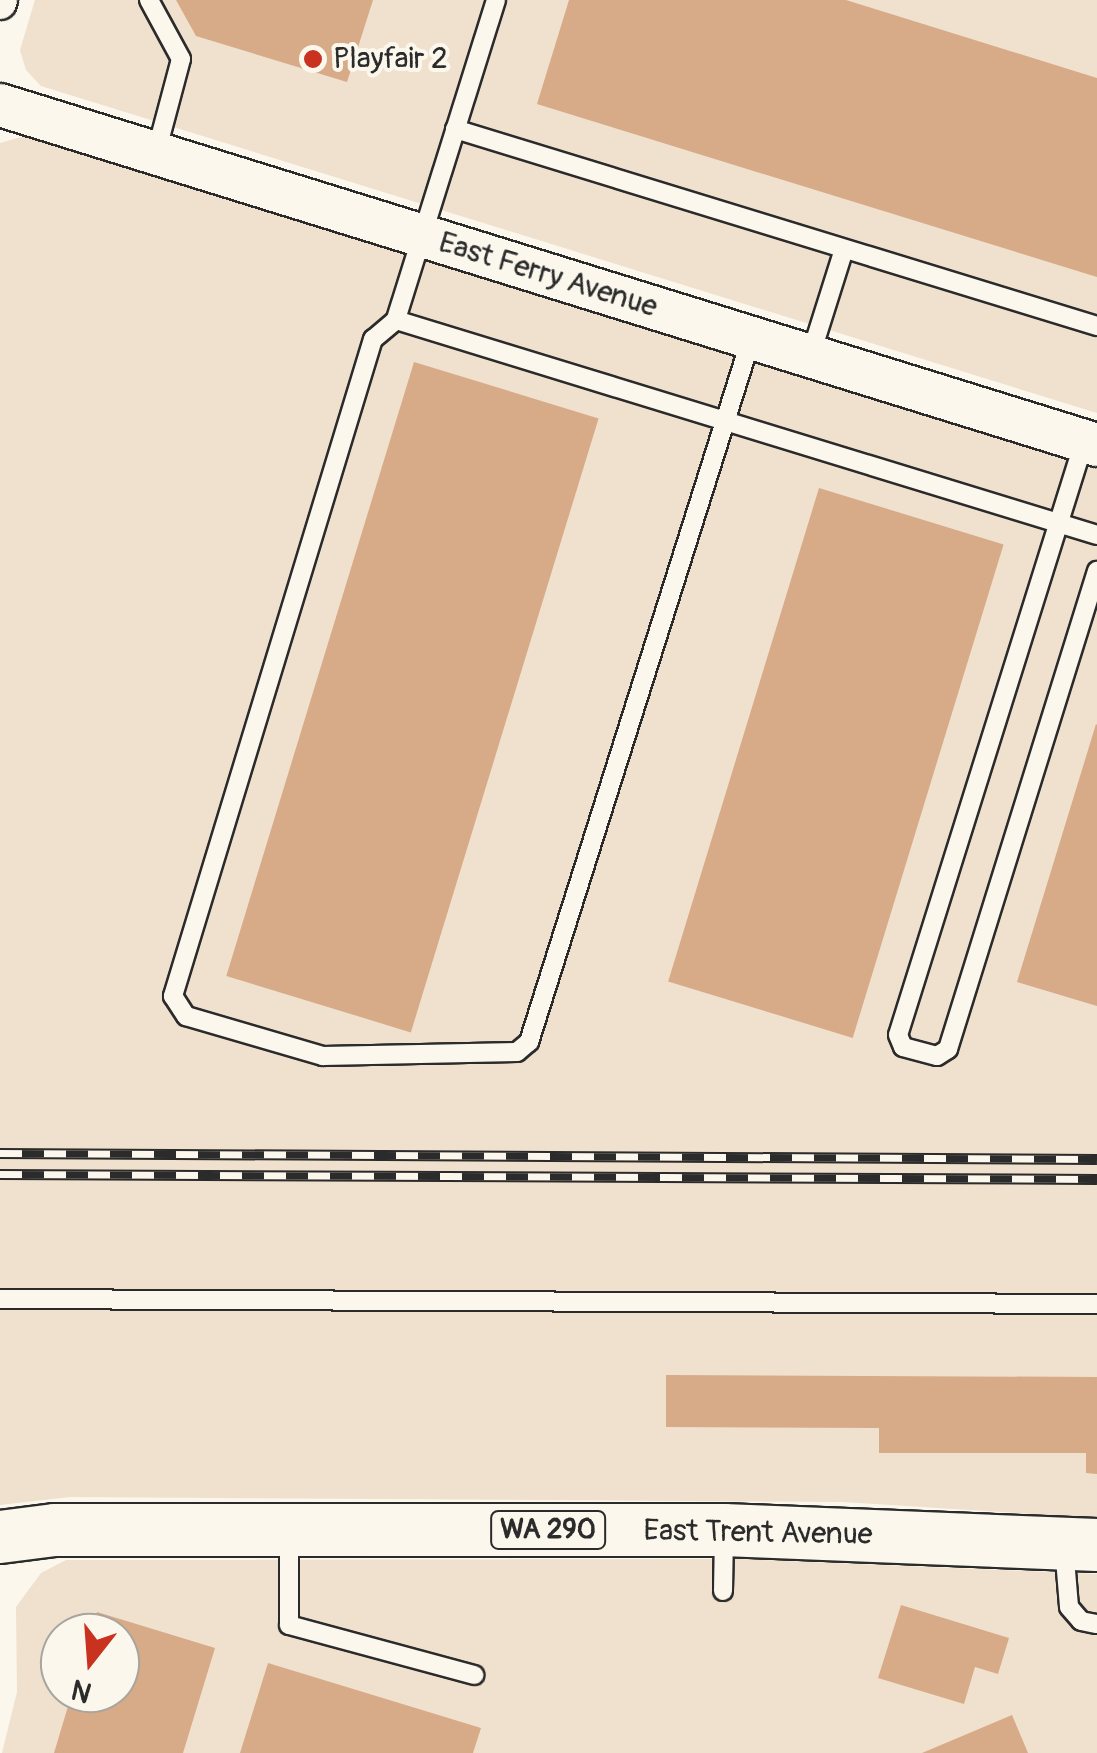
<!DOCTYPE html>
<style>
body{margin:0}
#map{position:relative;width:1097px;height:1753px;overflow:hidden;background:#fbf7ec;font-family:Pangolin,sans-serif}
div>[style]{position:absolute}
.built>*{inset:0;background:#f0e0ce}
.building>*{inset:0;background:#d7aa88;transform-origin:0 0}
.roads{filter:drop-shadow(2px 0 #2b2b2b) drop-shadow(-2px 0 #2b2b2b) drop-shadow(0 2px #2b2b2b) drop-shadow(0 -2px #2b2b2b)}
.service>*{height:18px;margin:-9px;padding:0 9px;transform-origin:9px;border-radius:9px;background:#fbf7ec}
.minor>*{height:32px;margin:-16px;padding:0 16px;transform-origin:16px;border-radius:16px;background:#fbf7ec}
.tertiary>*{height:42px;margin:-21px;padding:0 21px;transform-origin:21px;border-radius:21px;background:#fbf7ec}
.primary>*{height:52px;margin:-26px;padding:0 26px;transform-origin:26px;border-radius:26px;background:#fbf7ec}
.rail>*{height:11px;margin-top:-5.5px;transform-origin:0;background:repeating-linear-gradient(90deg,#fbf7ec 0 22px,#2b2b2b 0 44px);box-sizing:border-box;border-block:2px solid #2b2b2b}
.dots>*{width:28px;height:28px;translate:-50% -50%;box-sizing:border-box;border:5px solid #fbf7ec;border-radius:50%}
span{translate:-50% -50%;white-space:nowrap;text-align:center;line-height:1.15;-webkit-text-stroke:8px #fbf7ec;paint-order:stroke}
.shield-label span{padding:2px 8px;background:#fbf7ec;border:2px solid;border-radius:8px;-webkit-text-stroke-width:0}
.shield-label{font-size:28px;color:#2b2b2b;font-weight:700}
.poi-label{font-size:30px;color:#2b2b2b}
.left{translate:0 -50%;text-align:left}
.street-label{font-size:30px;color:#2b2b2b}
.north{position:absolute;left:40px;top:1613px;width:100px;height:100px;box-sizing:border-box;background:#fbf7ec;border:2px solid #a8a59f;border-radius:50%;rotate:197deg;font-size:28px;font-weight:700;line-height:40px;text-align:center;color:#2b2b2b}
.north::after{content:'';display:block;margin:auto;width:35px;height:45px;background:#c8321e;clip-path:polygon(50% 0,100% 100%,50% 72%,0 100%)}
</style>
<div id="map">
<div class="built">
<i style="clip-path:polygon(35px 0,1097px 0,1097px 413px,41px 86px,26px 70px,20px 50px)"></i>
<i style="clip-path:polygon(25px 136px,1097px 467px,1097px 1518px,843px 1502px,70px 1497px,0 1505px,0 143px)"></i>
<i style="clip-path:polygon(evenodd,739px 1559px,1097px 1574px,1097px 1753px,2px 1753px,17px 1692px,16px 1607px,41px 1573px,66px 1560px,739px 1559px,60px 1633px,120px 1633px,120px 1693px,60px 1693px,60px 1633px)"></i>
</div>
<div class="building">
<i style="clip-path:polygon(176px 0,373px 0,347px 82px,196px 36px)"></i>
<i style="clip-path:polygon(569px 0,846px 0,1097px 78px,1097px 277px,537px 104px)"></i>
<i style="left:414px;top:362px;width:193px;height:642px;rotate:17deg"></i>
<i style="left:819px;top:488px;width:193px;height:516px;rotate:17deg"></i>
<i style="clip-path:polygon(1096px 724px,1097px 725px,1097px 1006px,1017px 982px)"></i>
<i style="clip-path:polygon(666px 1375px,1097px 1377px,1097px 1474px,1086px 1473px,1086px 1453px,879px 1453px,879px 1428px,666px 1427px)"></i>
<i style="clip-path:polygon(901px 1605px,1009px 1638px,998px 1674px,975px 1667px,964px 1704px,878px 1678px)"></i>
<i style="clip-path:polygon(97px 1612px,215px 1648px,183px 1753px,54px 1753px,72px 1693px,120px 1693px,120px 1633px,90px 1633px)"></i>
<i style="clip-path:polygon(268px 1663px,481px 1728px,473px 1753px,240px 1753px)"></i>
<i style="clip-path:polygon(1012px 1715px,1028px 1753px,922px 1753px)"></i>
</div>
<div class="roads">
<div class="service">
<i style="left:149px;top:0;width:67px;rotate:61.5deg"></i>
<i style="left:181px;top:59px;width:97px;rotate:104.9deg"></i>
<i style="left:496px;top:0;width:335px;rotate:107.4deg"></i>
<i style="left:396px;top:320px;width:733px;rotate:17.05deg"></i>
<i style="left:455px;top:129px;width:672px;rotate:17.06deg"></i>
<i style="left:396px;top:320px;width:30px;rotate:140deg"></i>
<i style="left:373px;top:339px;width:687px;rotate:106.93deg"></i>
<i style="left:173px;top:996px;width:24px;rotate:57deg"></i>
<i style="left:186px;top:1016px;width:143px;rotate:16.3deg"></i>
<i style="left:323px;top:1056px;width:194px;rotate:-1.2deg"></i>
<i style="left:517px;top:1052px;width:16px;rotate:-40deg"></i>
<i style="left:529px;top:1042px;width:737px;rotate:-72.47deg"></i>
<i style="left:810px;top:357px;width:113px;rotate:-72.5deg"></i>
<i style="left:1084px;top:442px;width:621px;rotate:107.41deg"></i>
<i style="left:898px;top:1035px;width:13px;rotate:67deg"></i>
<i style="left:903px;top:1047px;width:35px;rotate:15deg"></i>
<i style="left:937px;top:1056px;width:13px;rotate:-32deg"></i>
<i style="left:948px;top:1049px;width:501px;rotate:-72.69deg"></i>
<i style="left:0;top:1299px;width:1097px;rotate:0.26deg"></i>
<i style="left:289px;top:1536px;width:89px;rotate:90deg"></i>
<i style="left:289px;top:1625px;width:192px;rotate:15.1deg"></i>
<i style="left:1064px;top:1547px;width:60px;rotate:85.2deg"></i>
<i style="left:1069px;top:1607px;width:18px;rotate:49deg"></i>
<i style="left:1081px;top:1621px;width:16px;rotate:11deg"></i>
<i style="left:723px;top:1591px;width:55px;rotate:-89deg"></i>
</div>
<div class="minor">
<i style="left:0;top:3px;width:3px;rotate:-72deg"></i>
</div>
<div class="tertiary">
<i style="left:0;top:105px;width:1148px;rotate:17.22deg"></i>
</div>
<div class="primary">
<i style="left:0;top:1537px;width:55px;rotate:-7.3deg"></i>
<i style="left:55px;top:1530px;width:669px"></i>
<i style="left:724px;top:1530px;width:373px;rotate:2.3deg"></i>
</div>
</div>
<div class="rail">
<i style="left:0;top:1153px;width:1097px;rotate:0.31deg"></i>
<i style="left:0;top:1174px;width:1097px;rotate:0.26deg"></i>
</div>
<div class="dots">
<i style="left:313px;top:59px;background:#c8321e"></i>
</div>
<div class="shield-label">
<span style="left:548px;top:1530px">WA 290</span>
</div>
<div class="poi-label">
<span class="left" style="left:333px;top:59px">Playfair 2</span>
</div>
<div class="street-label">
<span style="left:548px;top:275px;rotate:17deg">East Ferry Avenue</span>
<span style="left:758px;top:1533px;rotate:1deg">East Trent Avenue</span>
</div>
<div class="north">N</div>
</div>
